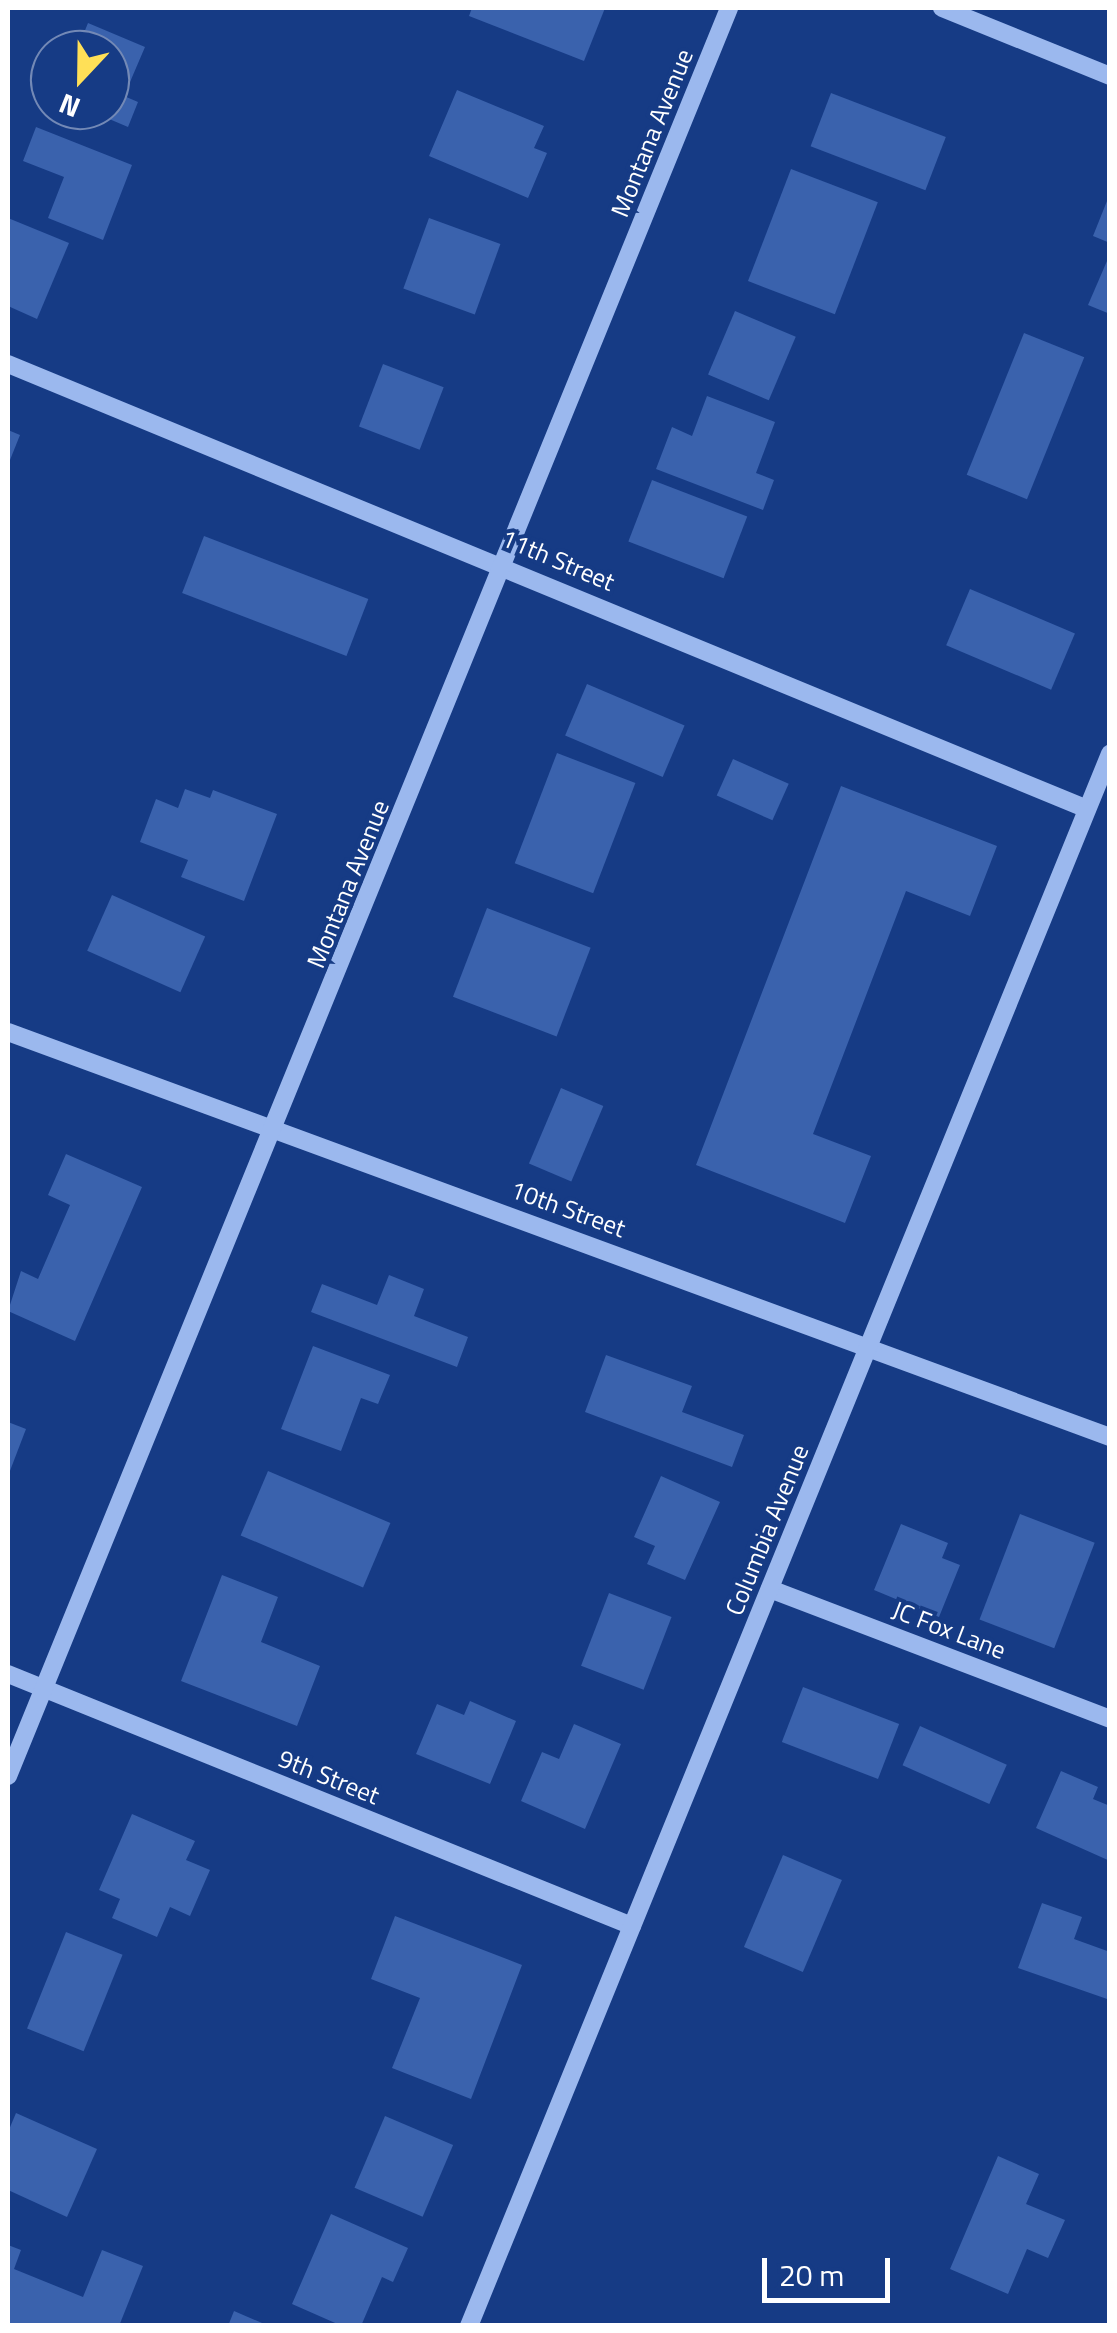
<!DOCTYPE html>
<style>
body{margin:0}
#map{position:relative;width:1117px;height:2333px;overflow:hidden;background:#163b85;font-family:"Titillium Web",sans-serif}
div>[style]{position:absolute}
.building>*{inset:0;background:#3a62ad;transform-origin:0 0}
.minor>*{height:18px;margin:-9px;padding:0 9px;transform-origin:9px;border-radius:9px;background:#9bb8ee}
span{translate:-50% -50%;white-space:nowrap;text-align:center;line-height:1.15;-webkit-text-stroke:8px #163b85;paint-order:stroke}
.street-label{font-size:25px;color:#fff}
.frame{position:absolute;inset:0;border:10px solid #fff;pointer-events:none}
.north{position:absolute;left:30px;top:30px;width:100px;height:100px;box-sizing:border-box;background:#163b85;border:2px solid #7389b6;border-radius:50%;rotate:202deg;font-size:28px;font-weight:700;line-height:40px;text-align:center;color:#fff}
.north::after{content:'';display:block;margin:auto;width:35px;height:45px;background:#ffe057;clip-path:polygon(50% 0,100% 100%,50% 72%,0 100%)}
.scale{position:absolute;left:762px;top:2258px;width:128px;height:45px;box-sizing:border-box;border:5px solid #fff;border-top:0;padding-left:12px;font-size:30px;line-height:35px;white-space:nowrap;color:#fff;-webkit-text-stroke:8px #163b85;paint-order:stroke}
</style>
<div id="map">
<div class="building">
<i style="clip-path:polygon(472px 8px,605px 8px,584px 61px,469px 16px)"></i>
<i style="clip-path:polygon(88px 23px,145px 47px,124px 96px,138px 102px,128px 127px,88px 110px,110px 110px,110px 50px,77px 50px)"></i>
<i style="clip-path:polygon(457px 90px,544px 126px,534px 148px,547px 153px,528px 198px,429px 156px)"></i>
<i style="left:831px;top:93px;width:123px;height:57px;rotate:21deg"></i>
<i style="clip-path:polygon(36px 127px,132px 165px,103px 240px,48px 218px,64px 177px,23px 161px)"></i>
<i style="left:791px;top:169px;width:93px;height:120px;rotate:21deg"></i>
<i style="clip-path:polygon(1109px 196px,1110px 196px,1110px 243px,1093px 236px)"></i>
<i style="clip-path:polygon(8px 218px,69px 243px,37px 319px,8px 306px)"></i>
<i style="left:429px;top:218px;width:76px;height:75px;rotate:20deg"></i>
<i style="clip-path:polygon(1110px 254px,1110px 314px,1088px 305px)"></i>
<i style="left:735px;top:311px;width:66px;height:69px;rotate:23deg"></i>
<i style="left:1024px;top:333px;width:65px;height:153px;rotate:22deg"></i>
<i style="left:383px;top:364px;width:65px;height:67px;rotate:21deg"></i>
<i style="clip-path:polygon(707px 396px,775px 422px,756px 473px,774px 480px,763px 510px,656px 469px,672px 427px,692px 436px)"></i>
<i style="clip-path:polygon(8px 430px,20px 435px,8px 465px)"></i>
<i style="left:652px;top:480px;width:102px;height:66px;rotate:21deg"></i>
<i style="left:204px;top:536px;width:176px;height:61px;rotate:21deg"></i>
<i style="left:970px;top:589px;width:114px;height:61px;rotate:23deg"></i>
<i style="left:587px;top:684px;width:106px;height:56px;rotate:23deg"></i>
<i style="left:557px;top:753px;width:84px;height:118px;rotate:21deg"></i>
<i style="left:733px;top:759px;width:61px;height:40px;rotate:24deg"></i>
<i style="clip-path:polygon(841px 786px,997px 846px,970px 916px,906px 891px,813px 1134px,871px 1156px,845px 1223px,696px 1165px)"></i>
<i style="clip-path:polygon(185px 789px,210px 798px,213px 790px,277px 814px,244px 901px,181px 877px,188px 860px,140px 842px,156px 799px,178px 808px)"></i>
<i style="left:112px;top:895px;width:102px;height:61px;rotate:24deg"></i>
<i style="left:487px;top:908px;width:111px;height:95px;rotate:21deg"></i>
<i style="left:561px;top:1088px;width:46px;height:82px;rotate:23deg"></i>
<i style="clip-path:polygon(66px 1154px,142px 1187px,75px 1341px,8px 1311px,21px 1271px,38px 1279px,70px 1205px,48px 1195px)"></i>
<i style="clip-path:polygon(389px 1275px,424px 1289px,414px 1316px,468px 1337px,457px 1367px,311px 1312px,322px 1284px,377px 1305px)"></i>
<i style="clip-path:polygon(313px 1346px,390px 1375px,378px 1404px,361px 1398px,341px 1451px,281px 1429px)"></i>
<i style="clip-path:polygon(606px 1355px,692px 1386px,682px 1412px,744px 1435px,732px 1467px,585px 1412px)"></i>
<i style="clip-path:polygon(8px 1422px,26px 1429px,8px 1476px)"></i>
<i style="left:268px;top:1471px;width:133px;height:70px;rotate:23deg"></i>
<i style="clip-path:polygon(661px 1476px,720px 1502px,685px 1580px,647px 1564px,655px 1546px,634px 1537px)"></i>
<i style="left:1020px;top:1514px;width:80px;height:113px;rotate:21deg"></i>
<i style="clip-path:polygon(901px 1524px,948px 1543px,942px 1558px,960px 1565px,939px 1617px,874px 1590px)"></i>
<i style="clip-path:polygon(222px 1575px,278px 1597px,261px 1642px,320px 1666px,297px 1726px,181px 1681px)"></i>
<i style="left:609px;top:1593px;width:67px;height:78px;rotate:21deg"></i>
<i style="left:803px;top:1687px;width:103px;height:59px;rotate:21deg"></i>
<i style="clip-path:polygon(470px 1701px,516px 1721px,490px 1784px,416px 1754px,437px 1704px,464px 1715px)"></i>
<i style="clip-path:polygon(574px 1724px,621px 1744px,585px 1829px,521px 1801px,542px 1752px,559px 1759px)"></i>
<i style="left:920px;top:1726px;width:95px;height:43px;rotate:24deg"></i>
<i style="clip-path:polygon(1061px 1771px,1098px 1787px,1093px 1799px,1110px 1806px,1110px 1861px,1036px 1828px)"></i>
<i style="clip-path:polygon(132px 1814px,195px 1841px,186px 1860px,210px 1870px,190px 1916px,170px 1907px,157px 1937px,112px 1918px,120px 1899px,99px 1890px)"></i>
<i style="left:783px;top:1855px;width:64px;height:100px;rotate:23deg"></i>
<i style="clip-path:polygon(1042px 1903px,1082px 1917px,1074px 1939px,1110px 1952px,1110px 2000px,1018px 1968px)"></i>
<i style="clip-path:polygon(395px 1916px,522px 1965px,471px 2099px,392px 2068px,420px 1998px,371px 1979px)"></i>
<i style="left:66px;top:1932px;width:61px;height:104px;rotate:22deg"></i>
<i style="clip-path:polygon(16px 2113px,97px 2149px,67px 2217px,8px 2190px,8px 2132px)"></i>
<i style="left:385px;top:2116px;width:74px;height:78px;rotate:23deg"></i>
<i style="clip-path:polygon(998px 2156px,1039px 2174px,1026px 2204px,1065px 2220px,1048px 2258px,1027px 2249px,1008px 2294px,950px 2269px)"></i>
<i style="clip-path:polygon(331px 2214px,408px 2248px,393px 2282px,382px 2277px,361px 2326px,342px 2326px,292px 2304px)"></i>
<i style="clip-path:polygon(8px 2245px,21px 2250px,14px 2269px,83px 2297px,102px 2250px,143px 2266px,119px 2326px,8px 2326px)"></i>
<i style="clip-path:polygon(234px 2311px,269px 2326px,228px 2326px)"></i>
</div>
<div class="minor">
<i style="left:942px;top:8px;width:181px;rotate:22deg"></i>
<i style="left:8px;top:364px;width:1167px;rotate:22.41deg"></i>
<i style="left:8px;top:1032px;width:1174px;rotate:20.18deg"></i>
<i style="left:770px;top:1589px;width:364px;rotate:20.9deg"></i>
<i style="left:8px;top:1674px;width:673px;rotate:21.99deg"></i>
<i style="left:8px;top:1776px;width:1909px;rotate:-67.81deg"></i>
<i style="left:469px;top:2326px;width:1698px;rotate:-67.82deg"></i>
</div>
<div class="street-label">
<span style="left:652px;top:133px;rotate:-68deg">Montana Avenue</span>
<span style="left:558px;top:560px;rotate:23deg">11th Street</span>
<span style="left:348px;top:884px;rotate:-68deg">Montana Avenue</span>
<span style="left:568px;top:1209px;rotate:20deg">10th Street</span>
<span style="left:767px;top:1530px;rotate:-68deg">Columbia Avenue</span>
<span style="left:949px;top:1630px;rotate:21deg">JC Fox Lane</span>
<span style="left:329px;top:1777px;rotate:22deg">9th Street</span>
</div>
<div class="frame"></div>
<div class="north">N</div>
<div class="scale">20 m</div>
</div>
